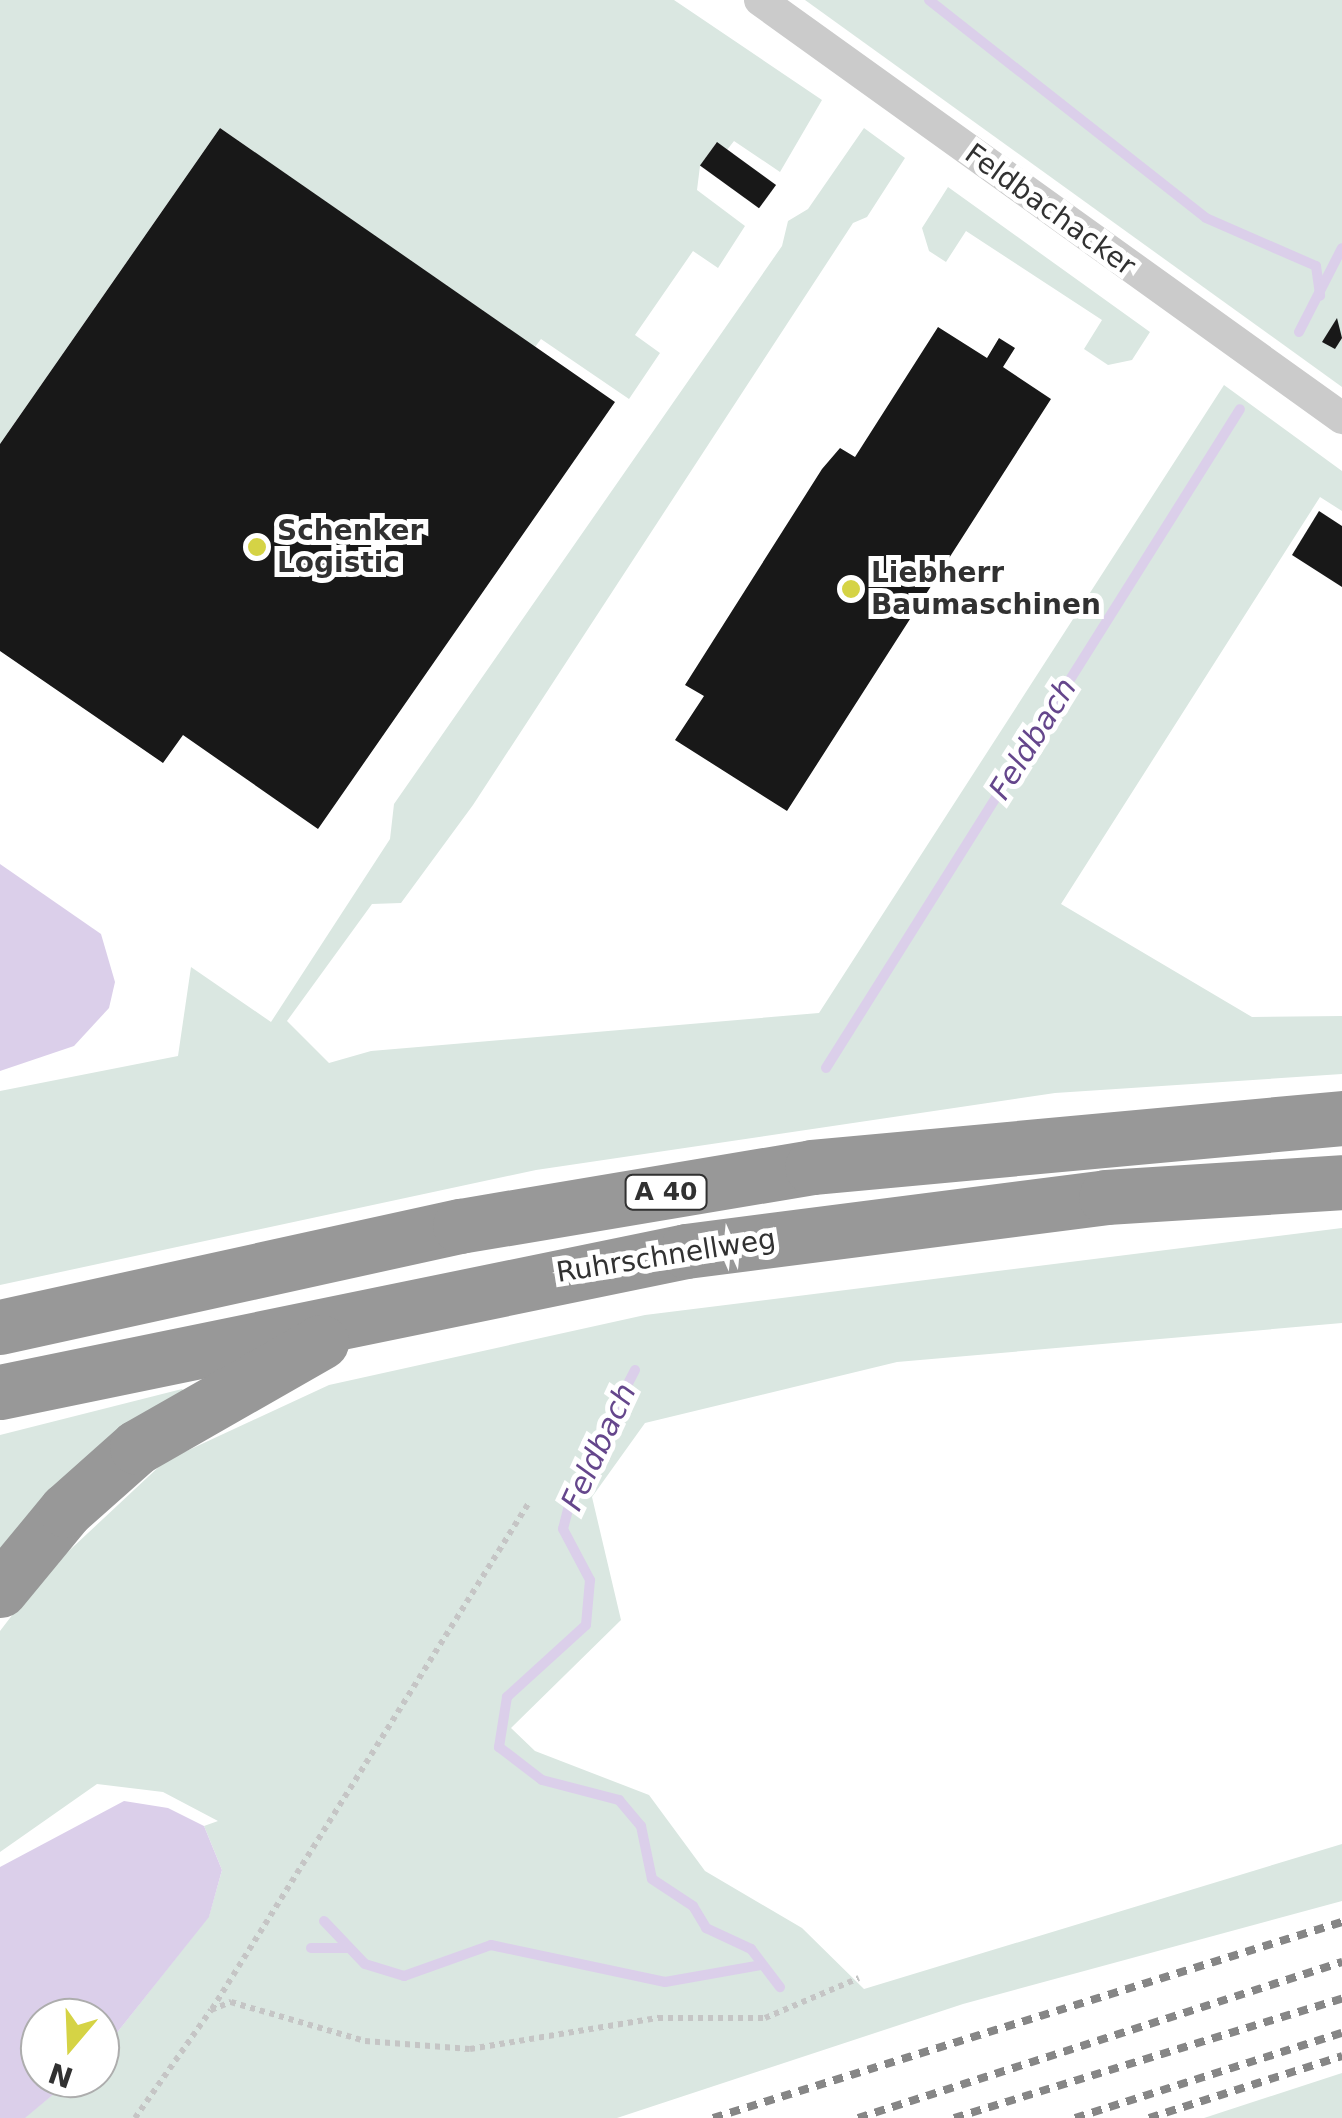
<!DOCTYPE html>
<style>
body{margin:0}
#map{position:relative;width:1342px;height:2118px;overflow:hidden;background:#fff;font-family:"DejaVu Sans",sans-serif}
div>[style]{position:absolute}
.green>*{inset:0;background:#dae7e1}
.water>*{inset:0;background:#dbcfea}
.stream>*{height:10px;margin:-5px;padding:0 5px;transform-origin:5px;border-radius:5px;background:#dbcfea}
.building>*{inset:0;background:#181818;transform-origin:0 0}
.path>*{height:6px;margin-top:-3px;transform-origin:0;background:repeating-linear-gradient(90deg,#c5c5c5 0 5px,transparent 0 10px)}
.street>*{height:32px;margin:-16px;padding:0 16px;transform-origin:16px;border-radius:16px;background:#cbcbcb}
.highway>*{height:55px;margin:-27.5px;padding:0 27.5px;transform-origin:27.5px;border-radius:27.5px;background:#989898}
.rail>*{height:8px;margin-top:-4px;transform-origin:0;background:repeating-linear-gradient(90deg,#868686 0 10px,transparent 0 18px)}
.dots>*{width:28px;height:28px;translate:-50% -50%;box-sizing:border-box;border:5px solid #fff;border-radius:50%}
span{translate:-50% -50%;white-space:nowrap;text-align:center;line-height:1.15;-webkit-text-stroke:10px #fff;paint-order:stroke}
.shield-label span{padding:2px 8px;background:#fff;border:2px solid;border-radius:8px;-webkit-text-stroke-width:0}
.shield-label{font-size:25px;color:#313131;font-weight:700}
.street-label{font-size:28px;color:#313131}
.poi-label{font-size:28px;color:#313131;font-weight:700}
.left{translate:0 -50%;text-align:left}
.water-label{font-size:30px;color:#65468c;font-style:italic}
.north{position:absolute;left:20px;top:1998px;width:100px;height:100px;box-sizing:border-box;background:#fff;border:2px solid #adadad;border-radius:50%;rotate:199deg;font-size:28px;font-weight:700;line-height:40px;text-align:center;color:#313131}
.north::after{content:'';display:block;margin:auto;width:35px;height:45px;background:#d5d345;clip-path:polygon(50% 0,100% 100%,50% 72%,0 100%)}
</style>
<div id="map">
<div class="green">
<i style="clip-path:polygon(0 0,674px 0,822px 100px,780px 172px,734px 141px,727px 150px,716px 143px,700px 166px,697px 190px,745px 226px,718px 268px,693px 251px,635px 335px,660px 353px,629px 399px,541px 339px,535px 347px,220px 128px,0 444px)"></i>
<i style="clip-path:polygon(805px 0,1342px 0,1342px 387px)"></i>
<i style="clip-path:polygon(864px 128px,905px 158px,867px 217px,853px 223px,473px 805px,401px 903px,372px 904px,287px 1021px,329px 1063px,371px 1051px,819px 1013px,1224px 385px,1342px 471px,1342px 511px,1320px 497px,1061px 904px,1252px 1017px,1342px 1016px,1342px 1074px,1055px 1093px,536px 1170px,0 1285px,0 1091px,178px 1056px,191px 967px,271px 1022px,390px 839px,394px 804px,782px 246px,788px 221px,808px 209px)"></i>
<i style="clip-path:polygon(948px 187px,1150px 332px,1132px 360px,1108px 365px,1084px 349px,1102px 320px,966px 231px,946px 262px,929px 251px,922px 228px)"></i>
<i style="clip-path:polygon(1342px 1228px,1342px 1323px,897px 1362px,645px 1423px,592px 1497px,621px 1620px,511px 1728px,535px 1751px,649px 1795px,705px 1871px,802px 1928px,864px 1989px,1342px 1844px,1342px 1901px,963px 2004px,617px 2118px,24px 2118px,73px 2078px,100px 2078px,100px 2054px,209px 1916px,222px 1870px,204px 1826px,218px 1821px,163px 1792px,97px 1784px,0 1852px,0 1631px,42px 1576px,165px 1461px,329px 1385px,645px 1315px)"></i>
<i style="clip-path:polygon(182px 1389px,187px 1394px,0 1556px,0 1435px)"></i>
<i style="clip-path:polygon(1342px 2073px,1342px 2118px,1204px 2118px)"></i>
</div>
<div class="water">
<i style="clip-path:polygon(0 864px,101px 934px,115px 982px,109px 1008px,74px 1046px,0 1071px)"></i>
<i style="clip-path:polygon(124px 1801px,168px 1808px,204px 1826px,222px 1870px,209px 1917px,100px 2054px,100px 2018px,40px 2018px,40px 2078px,73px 2078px,25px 2118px,0 2118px,0 1867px)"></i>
</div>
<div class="stream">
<i style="left:929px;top:0;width:352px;rotate:38.2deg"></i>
<i style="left:1206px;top:218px;width:120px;rotate:23.6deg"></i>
<i style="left:1316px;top:266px;width:30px;rotate:82deg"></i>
<i style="left:1299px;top:332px;width:94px;rotate:-62.9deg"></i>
<i style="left:826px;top:1068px;width:778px;rotate:-57.86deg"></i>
<i style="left:635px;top:1370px;width:135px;rotate:117.3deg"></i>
<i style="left:573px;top:1490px;width:40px;rotate:104.4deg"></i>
<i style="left:563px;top:1529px;width:58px;rotate:62.1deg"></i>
<i style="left:590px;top:1580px;width:45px;rotate:95.1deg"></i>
<i style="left:586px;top:1625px;width:107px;rotate:137.7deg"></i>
<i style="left:507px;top:1697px;width:51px;rotate:99.1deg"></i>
<i style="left:499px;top:1747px;width:54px;rotate:37.5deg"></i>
<i style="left:542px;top:1780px;width:80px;rotate:14.6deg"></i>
<i style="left:619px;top:1800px;width:34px;rotate:50deg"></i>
<i style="left:641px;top:1826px;width:54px;rotate:78.3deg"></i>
<i style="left:652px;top:1879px;width:49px;rotate:33.4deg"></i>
<i style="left:693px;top:1906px;width:26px;rotate:59deg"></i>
<i style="left:706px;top:1928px;width:50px;rotate:25deg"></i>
<i style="left:751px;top:1949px;width:48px;rotate:52.7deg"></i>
<i style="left:324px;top:1921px;width:59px;rotate:46.4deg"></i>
<i style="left:365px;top:1964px;width:41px;rotate:17.1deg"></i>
<i style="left:404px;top:1976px;width:92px;rotate:-19.6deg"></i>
<i style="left:491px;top:1945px;width:178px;rotate:12deg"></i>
<i style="left:665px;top:1982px;width:97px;rotate:-10deg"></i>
<i style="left:311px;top:1948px;width:37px"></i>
</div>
<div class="building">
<i style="clip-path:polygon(220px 128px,615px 402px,318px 829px,183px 735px,163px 763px,0 651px,0 444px)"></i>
<i style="left:717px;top:142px;width:73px;height:29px;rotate:36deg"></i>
<i style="clip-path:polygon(1337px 318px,1342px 338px,1335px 349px,1322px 342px)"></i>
<i style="clip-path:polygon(938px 327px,987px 358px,999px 338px,1015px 348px,1003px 367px,1051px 399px,787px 811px,675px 740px,704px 696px,685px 685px,822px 469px,840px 448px,855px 457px)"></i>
<i style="clip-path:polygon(1319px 511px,1342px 526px,1342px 587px,1292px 555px)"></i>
</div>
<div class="path">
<i style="left:212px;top:2009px;width:596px;rotate:-57.96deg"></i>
<i style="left:135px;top:2118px;width:132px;rotate:-54.9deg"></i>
<i style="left:211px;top:2010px;width:22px;rotate:-22deg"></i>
<i style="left:231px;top:2002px;width:140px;rotate:16.2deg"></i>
<i style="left:365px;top:2041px;width:105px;rotate:4.4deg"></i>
<i style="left:470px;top:2049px;width:191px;rotate:-9.4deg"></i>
<i style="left:658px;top:2018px;width:107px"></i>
<i style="left:765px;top:2018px;width:102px;rotate:-23.1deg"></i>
</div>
<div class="street">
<i style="left:760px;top:0;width:717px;rotate:35.69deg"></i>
</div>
<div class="highway">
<i style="left:0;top:1327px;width:471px;rotate:-12.4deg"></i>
<i style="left:460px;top:1226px;width:357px;rotate:-9.5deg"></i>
<i style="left:812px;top:1167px;width:532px;rotate:-5.28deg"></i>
<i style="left:0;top:1392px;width:700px;rotate:-11.61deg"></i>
<i style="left:686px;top:1251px;width:423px;rotate:-7.3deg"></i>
<i style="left:1106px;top:1197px;width:236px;rotate:-3.6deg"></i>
<i style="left:0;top:1590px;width:104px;rotate:-50.5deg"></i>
<i style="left:66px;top:1510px;width:95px;rotate:-41.6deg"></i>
<i style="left:137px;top:1447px;width:212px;rotate:-29.7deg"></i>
</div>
<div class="rail">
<i style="left:713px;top:2118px;width:659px;rotate:-17.31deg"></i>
<i style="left:858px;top:2118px;width:509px;rotate:-17.86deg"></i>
<i style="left:954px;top:2118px;width:406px;rotate:-17.1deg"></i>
<i style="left:1075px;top:2118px;width:280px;rotate:-17.7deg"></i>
<i style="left:1149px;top:2118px;width:203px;rotate:-17.8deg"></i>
</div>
<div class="dots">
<i style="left:257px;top:547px;background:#d5d345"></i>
<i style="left:851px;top:589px;background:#d5d345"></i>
</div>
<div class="shield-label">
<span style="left:666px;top:1192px">A 40</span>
</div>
<div class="street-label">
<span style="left:1050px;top:210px;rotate:36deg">Feldbachacker</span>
<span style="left:666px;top:1256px;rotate:-9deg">Ruhrschnellweg</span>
</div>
<div class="poi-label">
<span class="left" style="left:277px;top:547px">Schenker<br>Logistic</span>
<span class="left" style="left:871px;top:589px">Liebherr<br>Baumaschinen</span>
</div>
<div class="water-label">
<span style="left:1033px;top:739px;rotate:-58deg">Feldbach</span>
<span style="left:599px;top:1447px;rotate:-65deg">Feldbach</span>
</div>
<div class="north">N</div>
</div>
